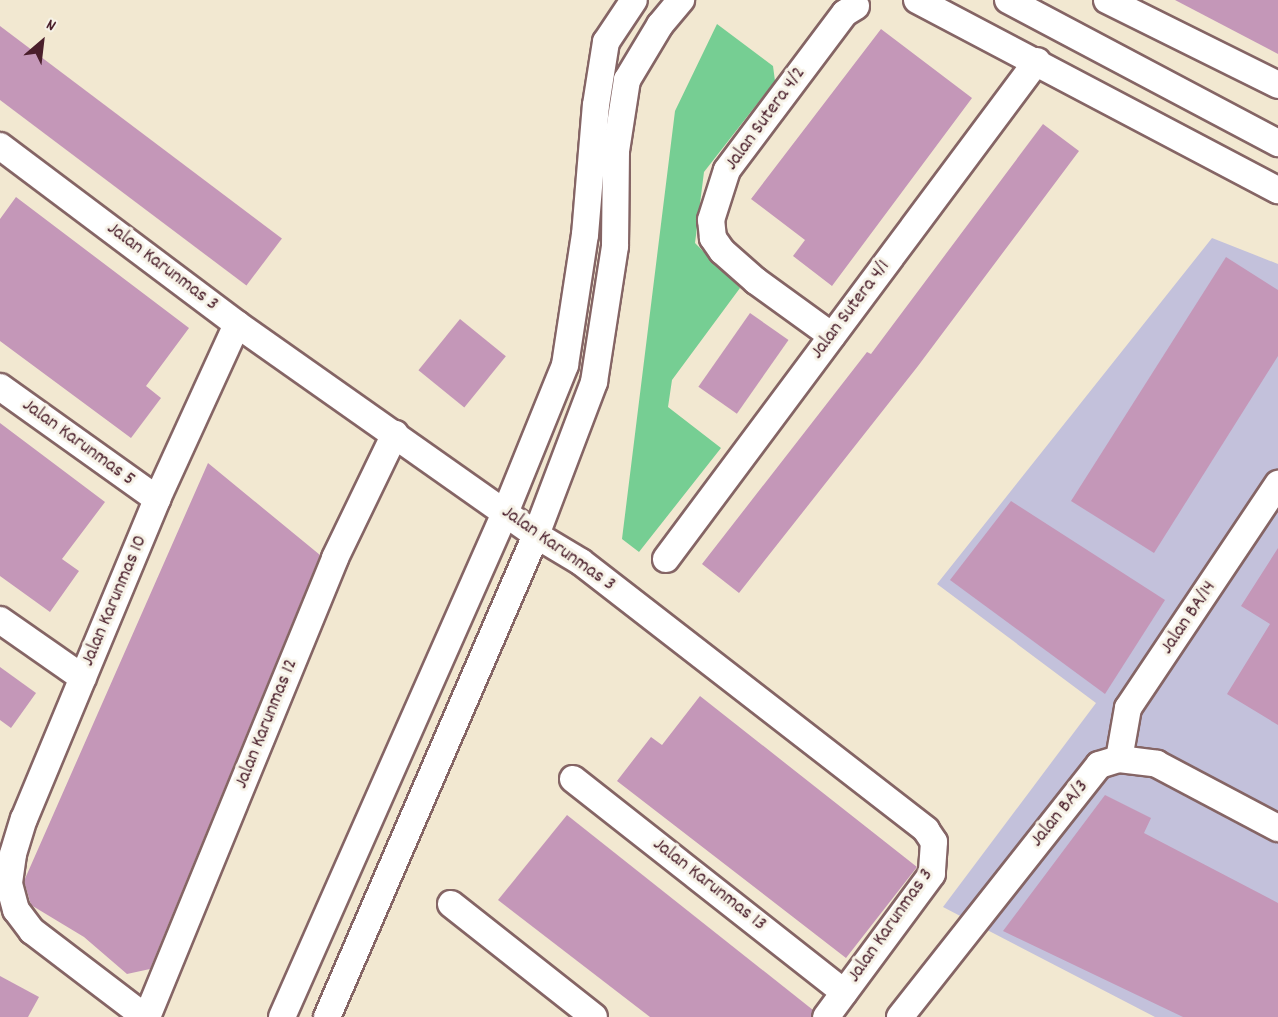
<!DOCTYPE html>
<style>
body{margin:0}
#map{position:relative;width:1278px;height:1017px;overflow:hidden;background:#f2e8d1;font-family:Dekko,sans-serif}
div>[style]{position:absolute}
.industrial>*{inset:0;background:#c3c1db}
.green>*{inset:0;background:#76ce93}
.building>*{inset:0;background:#c497b8;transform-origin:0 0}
.roads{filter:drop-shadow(2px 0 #856565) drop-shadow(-2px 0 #856565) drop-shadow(0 2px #856565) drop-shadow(0 -2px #856565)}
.minor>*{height:26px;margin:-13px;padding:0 13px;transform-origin:13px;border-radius:13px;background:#fff}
span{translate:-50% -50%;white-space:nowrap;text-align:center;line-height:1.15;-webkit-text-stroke:6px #f7f3e8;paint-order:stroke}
.street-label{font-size:20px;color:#4a1f2b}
.north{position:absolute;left:12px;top:12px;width:60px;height:60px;-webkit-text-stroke:4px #f7f3e8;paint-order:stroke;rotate:28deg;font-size:16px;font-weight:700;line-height:24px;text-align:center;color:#4a1f2b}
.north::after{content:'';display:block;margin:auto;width:21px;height:27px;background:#4a1f2b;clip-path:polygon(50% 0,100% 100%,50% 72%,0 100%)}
</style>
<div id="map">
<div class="industrial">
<i style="clip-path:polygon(1212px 238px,1278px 264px,1278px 1017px,1155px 1017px,943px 907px,1096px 703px,937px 584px)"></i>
</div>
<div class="green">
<i style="clip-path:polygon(717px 24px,773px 66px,775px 81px,704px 172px,695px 243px,740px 288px,672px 380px,668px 407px,721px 448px,639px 552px,622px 539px,675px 111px)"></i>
</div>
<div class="building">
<i style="clip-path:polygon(1175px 0,1278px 0,1278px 54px)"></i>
<i style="left:0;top:26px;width:353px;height:59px;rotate:37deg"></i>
<i style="clip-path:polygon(881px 29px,972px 98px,832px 286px,793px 256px,805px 240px,751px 199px)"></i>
<i style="clip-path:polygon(1043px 124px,1079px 151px,918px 366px,739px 593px,702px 564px,867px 352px,871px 354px)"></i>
<i style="clip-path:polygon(16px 197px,189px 328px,146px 386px,161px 398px,131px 438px,0 341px,0 219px)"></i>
<i style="clip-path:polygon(1226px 257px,1278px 290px,1278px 356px,1154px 553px,1071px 501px)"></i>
<i style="left:750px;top:313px;width:47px;height:90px;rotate:35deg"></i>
<i style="left:460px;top:319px;width:59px;height:66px;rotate:39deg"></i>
<i style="clip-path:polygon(0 423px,105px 502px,62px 559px,79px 571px,50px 612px,0 576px)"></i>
<i style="clip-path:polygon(208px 463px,320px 555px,150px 969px,127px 974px,84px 937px,31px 905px,24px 881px)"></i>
<i style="clip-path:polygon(1011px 501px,1165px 600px,1105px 694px,950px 580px)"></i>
<i style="clip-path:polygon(1278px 548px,1278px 725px,1227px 694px,1270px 624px,1241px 606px)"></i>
<i style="clip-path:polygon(0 667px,36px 693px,11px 728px,0 720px)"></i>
<i style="clip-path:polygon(700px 696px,917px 867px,846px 958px,617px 781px,651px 737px,662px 745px)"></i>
<i style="clip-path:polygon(1105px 795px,1151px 818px,1144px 833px,1278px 903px,1278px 1017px,1183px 1017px,1003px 931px)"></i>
<i style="clip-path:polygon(567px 815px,813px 1010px,811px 1017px,650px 1017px,498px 900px)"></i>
<i style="clip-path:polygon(0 976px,39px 997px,28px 1017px,0 1017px)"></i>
</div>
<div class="roads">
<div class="minor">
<i style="left:917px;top:0;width:408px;rotate:27.8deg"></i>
<i style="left:1008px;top:0;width:306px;rotate:27.9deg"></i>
<i style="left:1107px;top:0;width:191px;rotate:26.4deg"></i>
<i style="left:0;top:146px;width:296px;rotate:36.9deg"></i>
<i style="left:237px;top:324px;width:366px;rotate:35.2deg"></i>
<i style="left:536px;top:535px;width:52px;rotate:31deg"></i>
<i style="left:581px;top:562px;width:437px;rotate:37.8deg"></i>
<i style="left:926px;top:830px;width:14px;rotate:56deg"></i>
<i style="left:934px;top:842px;width:32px;rotate:94deg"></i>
<i style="left:932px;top:874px;width:178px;rotate:126.5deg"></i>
<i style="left:832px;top:336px;width:94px;rotate:-144.1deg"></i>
<i style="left:756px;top:281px;width:45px;rotate:-138.6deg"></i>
<i style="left:722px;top:251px;width:16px;rotate:-125deg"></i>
<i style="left:713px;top:238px;width:18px;rotate:-96deg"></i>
<i style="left:711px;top:220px;width:52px;rotate:-72.3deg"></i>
<i style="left:727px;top:170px;width:196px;rotate:-53.1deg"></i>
<i style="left:845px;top:13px;width:13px;rotate:-32deg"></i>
<i style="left:0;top:387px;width:193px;rotate:35.5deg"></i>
<i style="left:666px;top:559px;width:621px;rotate:-53.31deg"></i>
<i style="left:0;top:620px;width:101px;rotate:34.9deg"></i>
<i style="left:1119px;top:759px;width:52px;rotate:-80deg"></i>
<i style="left:1128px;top:708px;width:270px;rotate:-56.2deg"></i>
<i style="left:573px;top:779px;width:345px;rotate:38.2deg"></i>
<i style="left:451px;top:904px;width:182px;rotate:38.3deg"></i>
<i style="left:145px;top:1017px;width:142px;rotate:-142.7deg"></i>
<i style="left:32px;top:931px;width:26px;rotate:-127deg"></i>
<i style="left:16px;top:910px;width:28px;rotate:-105deg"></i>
<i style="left:9px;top:883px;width:29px;rotate:-82deg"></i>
<i style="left:13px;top:854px;width:37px;rotate:-73deg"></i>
<i style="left:24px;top:819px;width:347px;rotate:-67.4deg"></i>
<i style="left:157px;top:499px;width:192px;rotate:-65.4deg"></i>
<i style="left:147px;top:1017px;width:496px;rotate:-67.7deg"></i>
<i style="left:335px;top:558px;width:138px;rotate:-64.2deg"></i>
<i style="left:282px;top:1017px;width:551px;rotate:-66.13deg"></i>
<i style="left:505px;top:513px;width:160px;rotate:-67.9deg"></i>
<i style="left:565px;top:365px;width:132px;rotate:-81.3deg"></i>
<i style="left:585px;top:235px;width:130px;rotate:-85.2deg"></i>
<i style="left:596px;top:105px;width:64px;rotate:-81deg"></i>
<i style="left:606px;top:42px;width:50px;rotate:-56.3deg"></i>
<i style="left:327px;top:1017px;width:525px;rotate:-66.56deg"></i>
<i style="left:536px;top:535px;width:164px;rotate:-69.2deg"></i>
<i style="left:594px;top:382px;width:138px;rotate:-81.2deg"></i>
<i style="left:615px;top:246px;width:95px;rotate:-89.4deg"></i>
<i style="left:616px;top:151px;width:72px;rotate:-81.2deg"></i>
<i style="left:627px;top:80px;width:64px;rotate:-59deg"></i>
<i style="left:660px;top:25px;width:33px;rotate:-50deg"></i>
<i style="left:900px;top:1017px;width:321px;rotate:-51.7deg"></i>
<i style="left:1099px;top:765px;width:21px;rotate:-17deg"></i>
<i style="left:1119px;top:759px;width:38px;rotate:7deg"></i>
<i style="left:1157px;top:764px;width:137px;rotate:27.9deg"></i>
</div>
</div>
<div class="street-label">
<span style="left:766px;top:119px;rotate:-54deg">Jalan Sutera 4/2</span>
<span style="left:162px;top:267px;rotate:37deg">Jalan Karunmas 3</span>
<span style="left:851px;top:310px;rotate:-53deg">Jalan Sutera 4/1</span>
<span style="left:78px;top:443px;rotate:36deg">Jalan Karunmas 5</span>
<span style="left:558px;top:549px;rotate:35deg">Jalan Karunmas 3</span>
<span style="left:115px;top:601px;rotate:-67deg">Jalan Karunmas 10</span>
<span style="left:1189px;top:618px;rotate:-56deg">Jalan BA/14</span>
<span style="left:267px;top:724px;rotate:-68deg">Jalan Karunmas 12</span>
<span style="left:1060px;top:814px;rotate:-51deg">Jalan BA/3</span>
<span style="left:709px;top:885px;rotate:38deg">Jalan Karunmas 13</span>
<span style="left:891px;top:926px;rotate:-55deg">Jalan Karunmas 3</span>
</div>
<div class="north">N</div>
</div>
